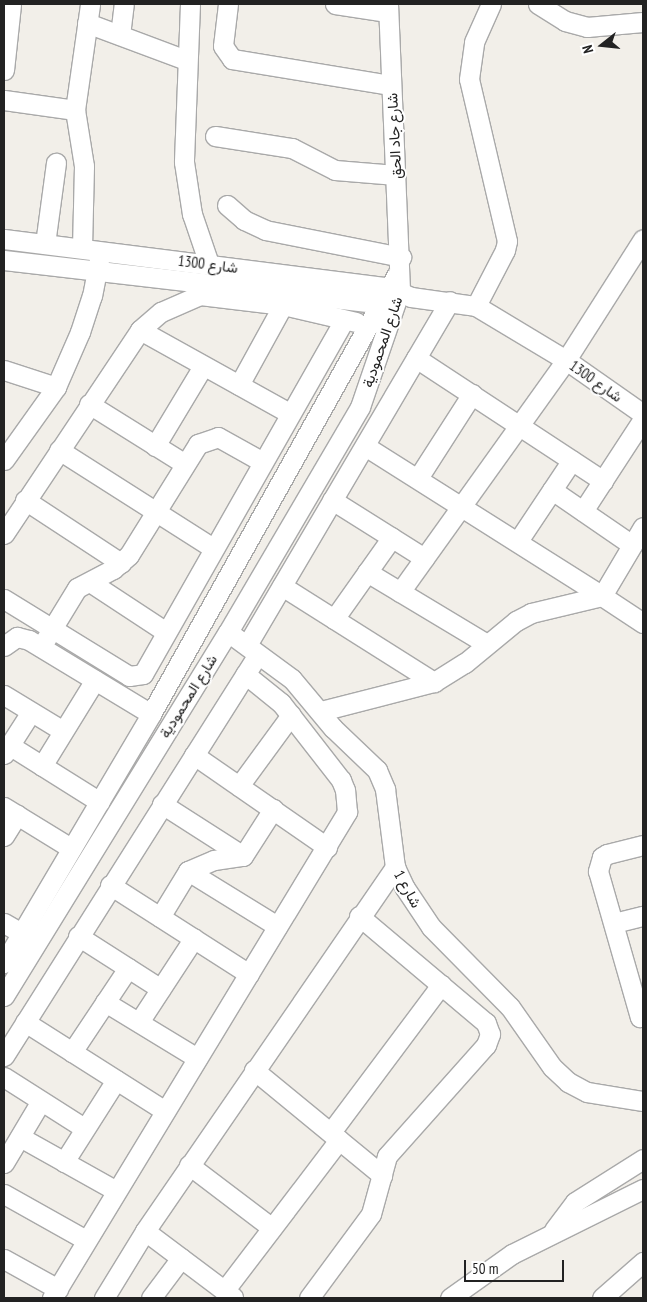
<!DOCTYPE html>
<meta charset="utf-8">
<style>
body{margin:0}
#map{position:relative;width:647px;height:1302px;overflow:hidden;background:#f2efe9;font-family:"PT Sans Narrow",Vazirmatn,sans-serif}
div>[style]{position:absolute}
.roads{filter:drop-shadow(1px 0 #a9a9a9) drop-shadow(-1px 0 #a9a9a9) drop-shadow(0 1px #a9a9a9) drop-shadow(0 -1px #a9a9a9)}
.minor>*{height:19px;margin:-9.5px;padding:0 9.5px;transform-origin:9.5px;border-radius:9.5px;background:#fff}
span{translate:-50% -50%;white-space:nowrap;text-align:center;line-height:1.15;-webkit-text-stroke:4px #fff;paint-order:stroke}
.street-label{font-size:15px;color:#222}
.frame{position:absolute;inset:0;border:5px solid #222;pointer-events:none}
.north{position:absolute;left:577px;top:20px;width:50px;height:50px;-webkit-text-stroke:4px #fff;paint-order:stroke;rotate:254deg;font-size:14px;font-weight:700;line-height:20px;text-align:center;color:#222}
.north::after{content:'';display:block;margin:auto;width:18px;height:22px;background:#222;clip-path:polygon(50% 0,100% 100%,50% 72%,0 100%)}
.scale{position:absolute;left:464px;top:1260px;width:100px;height:22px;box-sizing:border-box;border:2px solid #222;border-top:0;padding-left:6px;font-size:15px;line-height:18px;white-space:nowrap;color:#222;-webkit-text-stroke:4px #fff;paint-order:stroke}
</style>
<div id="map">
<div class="roads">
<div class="minor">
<i style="left:190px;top:4px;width:158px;rotate:92.2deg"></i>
<i style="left:184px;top:162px;width:53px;rotate:81.3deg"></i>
<i style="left:192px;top:214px;width:53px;rotate:71.2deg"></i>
<i style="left:228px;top:4px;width:42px;rotate:96.8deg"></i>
<i style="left:223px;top:46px;width:16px;rotate:55deg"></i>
<i style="left:232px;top:59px;width:161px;rotate:9.3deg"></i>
<i style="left:335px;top:4px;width:53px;rotate:8.7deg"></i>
<i style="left:538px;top:4px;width:32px;rotate:32deg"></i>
<i style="left:565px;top:21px;width:23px;rotate:15deg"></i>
<i style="left:587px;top:27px;width:56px;rotate:-5.1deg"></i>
<i style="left:87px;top:23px;width:106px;rotate:20.5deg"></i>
<i style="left:120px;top:35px;width:31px;rotate:-83deg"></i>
<i style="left:4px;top:70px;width:66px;rotate:-83.9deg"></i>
<i style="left:4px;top:100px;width:72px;rotate:8deg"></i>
<i style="left:215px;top:136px;width:78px;rotate:8.9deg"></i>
<i style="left:292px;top:148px;width:48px;rotate:27.1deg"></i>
<i style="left:335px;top:170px;width:61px;rotate:4.7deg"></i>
<i style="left:227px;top:205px;width:23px;rotate:41deg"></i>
<i style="left:244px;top:220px;width:23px;rotate:25deg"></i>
<i style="left:265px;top:230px;width:139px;rotate:11.2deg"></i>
<i style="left:4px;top:239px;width:389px;rotate:7.2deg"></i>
<i style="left:390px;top:288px;width:23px;rotate:23deg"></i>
<i style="left:411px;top:297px;width:66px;rotate:7.9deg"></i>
<i style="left:476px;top:306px;width:105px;rotate:31deg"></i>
<i style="left:566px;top:360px;width:94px;rotate:35deg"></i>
<i style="left:45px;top:244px;width:82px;rotate:-82.3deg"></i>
<i style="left:82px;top:248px;width:82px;rotate:-88.6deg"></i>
<i style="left:84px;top:166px;width:57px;rotate:-99.1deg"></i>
<i style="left:75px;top:110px;width:107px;rotate:-81.9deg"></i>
<i style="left:4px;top:260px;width:391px;rotate:6.6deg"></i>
<i style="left:476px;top:306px;width:63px;rotate:-62.6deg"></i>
<i style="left:505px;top:250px;width:9px;rotate:-77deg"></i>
<i style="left:507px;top:241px;width:166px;rotate:-103.2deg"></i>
<i style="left:469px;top:79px;width:37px;rotate:-82deg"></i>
<i style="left:474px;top:42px;width:42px;rotate:-65.9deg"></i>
<i style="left:140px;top:330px;width:171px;rotate:29.1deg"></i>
<i style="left:416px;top:358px;width:224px;rotate:33.3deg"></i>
<i style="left:4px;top:370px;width:55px;rotate:18.1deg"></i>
<i style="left:239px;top:385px;width:91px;rotate:-61.2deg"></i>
<i style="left:89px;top:404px;width:113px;rotate:32deg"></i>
<i style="left:155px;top:446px;width:93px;rotate:-59deg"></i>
<i style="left:365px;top:446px;width:280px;rotate:32.3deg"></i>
<i style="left:602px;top:596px;width:80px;rotate:-59.3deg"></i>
<i style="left:59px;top:450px;width:183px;rotate:32.5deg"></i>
<i style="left:4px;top:460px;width:90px;rotate:-54.5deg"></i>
<i style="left:56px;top:387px;width:60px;rotate:-66.4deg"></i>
<i style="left:80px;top:332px;width:38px;rotate:-72deg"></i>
<i style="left:92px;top:296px;width:38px;rotate:-79deg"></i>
<i style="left:418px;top:478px;width:100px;rotate:-57.3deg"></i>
<i style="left:552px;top:490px;width:97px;rotate:34.5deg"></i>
<i style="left:25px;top:500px;width:115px;rotate:33.3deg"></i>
<i style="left:332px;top:500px;width:109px;rotate:32.2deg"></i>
<i style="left:583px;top:511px;width:110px;rotate:-56.9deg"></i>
<i style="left:4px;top:534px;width:245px;rotate:-56.3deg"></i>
<i style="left:140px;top:330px;width:28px;rotate:-41deg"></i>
<i style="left:161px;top:312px;width:43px;rotate:-23.6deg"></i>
<i style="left:200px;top:295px;width:84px;rotate:6.9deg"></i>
<i style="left:283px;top:305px;width:75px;rotate:13.1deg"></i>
<i style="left:518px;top:541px;width:97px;rotate:-56.3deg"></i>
<i style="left:367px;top:572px;width:140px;rotate:31deg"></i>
<i style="left:90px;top:582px;width:91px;rotate:33.3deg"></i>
<i style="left:282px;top:586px;width:180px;rotate:32.3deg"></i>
<i style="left:400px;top:592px;width:285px;rotate:-54.4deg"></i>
<i style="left:566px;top:360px;width:143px;rotate:-57.5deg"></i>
<i style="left:4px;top:599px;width:147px;rotate:31.6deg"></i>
<i style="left:129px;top:676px;width:14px;rotate:-8deg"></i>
<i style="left:143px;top:674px;width:407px;rotate:-60.4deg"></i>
<i style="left:334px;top:619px;width:100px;rotate:-54.7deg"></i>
<i style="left:228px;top:632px;width:79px;rotate:36.3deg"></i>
<i style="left:292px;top:679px;width:64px;rotate:50.1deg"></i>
<i style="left:333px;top:728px;width:61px;rotate:43.7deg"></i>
<i style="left:377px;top:770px;width:21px;rotate:67deg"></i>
<i style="left:385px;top:789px;width:79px;rotate:82.7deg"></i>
<i style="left:395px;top:867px;width:23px;rotate:65deg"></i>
<i style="left:405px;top:888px;width:47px;rotate:56.3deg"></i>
<i style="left:431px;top:927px;width:112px;rotate:45.4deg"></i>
<i style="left:510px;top:1007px;width:73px;rotate:55deg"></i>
<i style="left:552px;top:1067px;width:22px;rotate:43deg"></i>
<i style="left:568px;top:1082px;width:21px;rotate:28deg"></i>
<i style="left:587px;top:1092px;width:57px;rotate:9.1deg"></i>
<i style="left:247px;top:645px;width:399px;rotate:-59.5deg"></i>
<i style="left:4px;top:646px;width:16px;rotate:-35deg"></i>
<i style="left:17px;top:637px;width:12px;rotate:14deg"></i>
<i style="left:29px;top:640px;width:143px;rotate:31.2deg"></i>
<i style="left:41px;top:647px;width:69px;rotate:-58.6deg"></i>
<i style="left:77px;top:588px;width:41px;rotate:-27.8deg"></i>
<i style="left:113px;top:569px;width:21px;rotate:-41deg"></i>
<i style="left:129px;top:555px;width:131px;rotate:-58.1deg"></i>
<i style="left:198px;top:444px;width:21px;rotate:-19deg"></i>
<i style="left:218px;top:437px;width:49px;rotate:29.2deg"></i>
<i style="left:4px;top:695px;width:69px;rotate:31.4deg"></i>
<i style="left:321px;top:711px;width:117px;rotate:-14.4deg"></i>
<i style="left:434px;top:682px;width:36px;rotate:-32deg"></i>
<i style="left:465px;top:663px;width:66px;rotate:-39.5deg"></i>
<i style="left:516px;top:621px;width:17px;rotate:-28deg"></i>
<i style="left:531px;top:613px;width:73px;rotate:-13.5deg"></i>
<i style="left:602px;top:596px;width:49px;rotate:33.4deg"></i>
<i style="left:9px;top:745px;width:107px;rotate:32.1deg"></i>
<i style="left:4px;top:754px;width:50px;rotate:-57.3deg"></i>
<i style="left:194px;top:755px;width:162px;rotate:34.7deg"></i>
<i style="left:42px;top:766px;width:101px;rotate:-58.4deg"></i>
<i style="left:239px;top:786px;width:88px;rotate:-53.8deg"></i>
<i style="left:162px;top:804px;width:96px;rotate:32.7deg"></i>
<i style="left:4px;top:807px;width:79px;rotate:31.5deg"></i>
<i style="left:4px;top:836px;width:25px;rotate:-58deg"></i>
<i style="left:643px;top:845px;width:37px;rotate:166deg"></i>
<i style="left:607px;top:854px;width:6px;rotate:149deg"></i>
<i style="left:602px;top:857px;width:15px;rotate:106deg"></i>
<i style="left:598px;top:871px;width:152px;rotate:74deg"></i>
<i style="left:640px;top:1017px;width:3px"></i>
<i style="left:188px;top:871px;width:105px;rotate:31.7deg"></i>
<i style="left:110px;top:885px;width:165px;rotate:32.6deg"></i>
<i style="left:160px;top:917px;width:54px;rotate:-58.7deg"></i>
<i style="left:188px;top:871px;width:28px;rotate:-23deg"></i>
<i style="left:214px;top:860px;width:29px;rotate:-8deg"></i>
<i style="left:243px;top:856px;width:56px;rotate:-57.4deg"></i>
<i style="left:4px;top:923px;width:20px;rotate:30deg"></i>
<i style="left:614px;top:923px;width:30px;rotate:-14deg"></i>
<i style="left:78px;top:936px;width:98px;rotate:32.6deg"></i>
<i style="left:4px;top:963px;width:289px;rotate:-59.4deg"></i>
<i style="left:151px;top:714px;width:502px;rotate:-60.78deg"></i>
<i style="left:4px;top:996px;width:427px;rotate:-58.4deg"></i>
<i style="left:228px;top:632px;width:261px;rotate:-59.6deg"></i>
<i style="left:360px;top:407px;width:124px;rotate:-71.1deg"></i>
<i style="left:400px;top:290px;width:286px;rotate:-92.4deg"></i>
<i style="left:105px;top:1002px;width:108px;rotate:31.3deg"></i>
<i style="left:25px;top:1022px;width:166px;rotate:32.4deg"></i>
<i style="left:139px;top:1022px;width:100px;rotate:-56.8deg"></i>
<i style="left:72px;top:1052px;width:101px;rotate:-56.3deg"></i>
<i style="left:4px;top:1056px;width:465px;rotate:-57.7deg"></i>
<i style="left:254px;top:1070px;width:166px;rotate:39.4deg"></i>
<i style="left:4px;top:1077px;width:95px;rotate:32.5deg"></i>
<i style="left:331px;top:1132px;width:184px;rotate:-53.2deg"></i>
<i style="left:20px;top:1137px;width:109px;rotate:29.2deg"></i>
<i style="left:64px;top:1162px;width:97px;rotate:-57.6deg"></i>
<i style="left:4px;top:1163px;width:72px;rotate:-59.2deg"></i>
<i style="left:189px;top:1165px;width:104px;rotate:37.2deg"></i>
<i style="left:4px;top:1194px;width:94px;rotate:29.3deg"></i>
<i style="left:554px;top:1230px;width:35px;rotate:-53deg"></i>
<i style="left:575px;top:1202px;width:80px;rotate:-32.3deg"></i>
<i style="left:145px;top:1231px;width:110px;rotate:36.9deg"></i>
<i style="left:4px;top:1259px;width:62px;rotate:29.1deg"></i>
<i style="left:224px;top:1291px;width:190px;rotate:-52.7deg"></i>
<i style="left:52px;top:1298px;width:569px;rotate:-58.74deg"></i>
<i style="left:347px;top:812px;width:22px;rotate:-95deg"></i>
<i style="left:345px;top:790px;width:11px;rotate:-112deg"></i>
<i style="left:341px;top:780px;width:98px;rotate:-127.9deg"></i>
<i style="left:281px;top:703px;width:46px;rotate:-141.1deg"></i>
<i style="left:104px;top:1298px;width:79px;rotate:-58.5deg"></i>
<i style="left:145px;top:1231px;width:442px;rotate:-55.5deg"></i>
<i style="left:151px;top:1298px;width:50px;rotate:-53.1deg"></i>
<i style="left:309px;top:1298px;width:104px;rotate:-53.6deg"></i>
<i style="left:371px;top:1214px;width:60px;rotate:-74.6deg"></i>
<i style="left:387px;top:1156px;width:149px;rotate:-48.3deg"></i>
<i style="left:486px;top:1045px;width:12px;rotate:-70deg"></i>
<i style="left:490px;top:1034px;width:12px;rotate:-110deg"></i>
<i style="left:486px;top:1023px;width:166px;rotate:-139.9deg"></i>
<i style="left:450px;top:1298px;width:76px;rotate:-35.4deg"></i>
<i style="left:512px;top:1254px;width:146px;rotate:-26.4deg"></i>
<i style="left:602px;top:1298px;width:55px;rotate:-41.3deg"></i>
</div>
</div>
<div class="street-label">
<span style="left:394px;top:136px;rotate:-93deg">شارع جاد الحق</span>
<span style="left:208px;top:264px;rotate:7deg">شارع 1300</span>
<span style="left:382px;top:342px;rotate:-71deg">شارع المحمودية</span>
<span style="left:596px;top:381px;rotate:35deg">شارع 1300</span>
<span style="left:188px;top:696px;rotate:-58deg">شارع المحمودية</span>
<span style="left:408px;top:889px;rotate:61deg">شارع 1</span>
</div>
<div class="frame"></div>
<div class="north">N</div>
<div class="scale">50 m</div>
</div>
